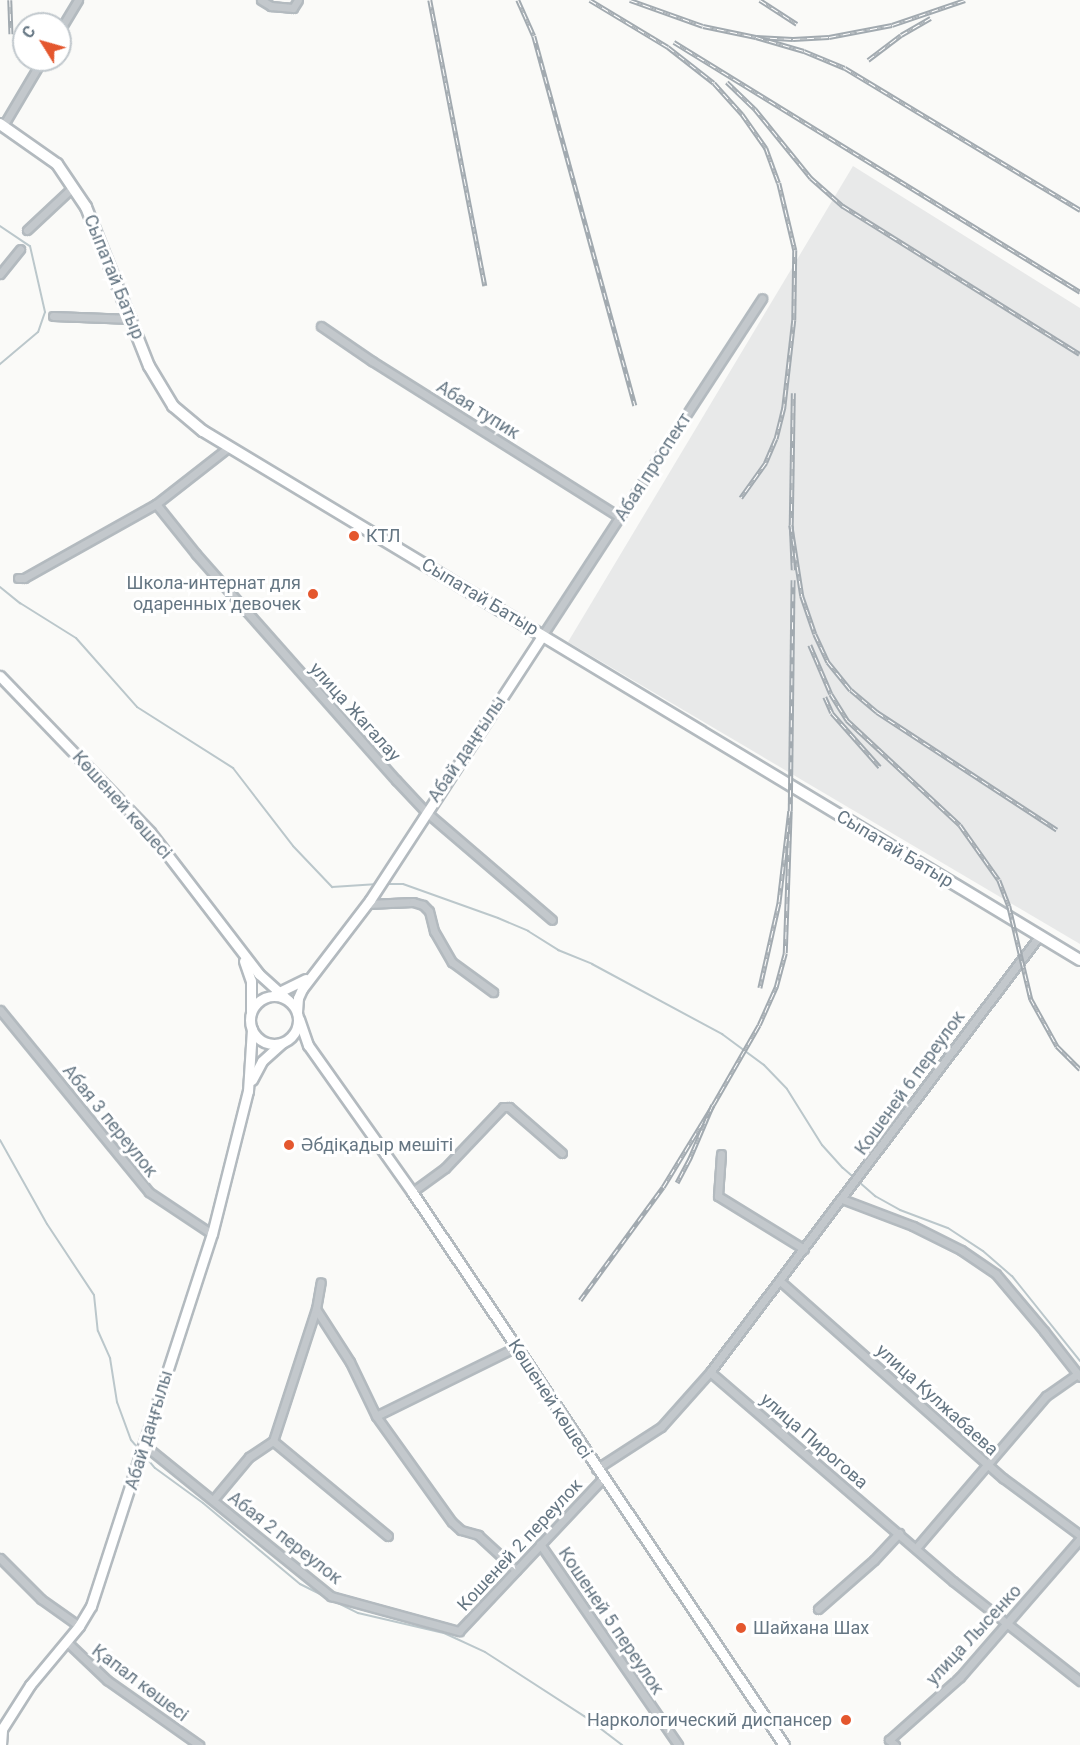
<!DOCTYPE html>
<meta charset="utf-8">
<style>
body{margin:0}
#map{position:relative;width:1080px;height:1745px;overflow:hidden;background:#fafaf8;font-family:Roboto,sans-serif}
div>[style]{position:absolute}
.built>*{inset:0;background:#e8e9e9}
.stream>*{height:2px;margin:-1px;padding:0 1px;transform-origin:1px;border-radius:1px;background:#bbc7cb}
.roads{filter:drop-shadow(2px 0 #b3babf) drop-shadow(-2px 0 #b3babf) drop-shadow(0 2px #b3babf) drop-shadow(0 -2px #b3babf)}
.minor>*{height:7px;margin:-3.5px;padding:0 3.5px;transform-origin:3.5px;border-radius:3.5px;background:#c3c8cc}
.secondary>*{height:9px;margin:-4.5px;padding:0 4.5px;transform-origin:4.5px;border-radius:4.5px;background:#fff}
.secondary>.ring{margin:-4.5px;padding:0;box-sizing:content-box;background:none;border:9px solid #fff;border-radius:50%}
.primary>*{height:10px;margin:-5px;padding:0 5px;transform-origin:5px;border-radius:5px;background:#fff}
.rail>*{height:4.5px;margin-top:-2.25px;transform-origin:0;background:repeating-linear-gradient(90deg,#fff 0 7px,#a2aab0 0 14px);box-sizing:border-box;border-block:2px solid #a2aab0}
.dots>*{width:16px;height:16px;translate:-50% -50%;box-sizing:border-box;border:3px solid #fff;border-radius:50%}
span{translate:-50% -50%;white-space:nowrap;text-align:center;line-height:1.15;-webkit-text-stroke:6px #fff;paint-order:stroke}
.street-label{font-size:18px;color:#657683}
.poi-label{font-size:18px;color:#657683}
.left{translate:0 -50%;text-align:left}
.right{translate:-100% -50%;text-align:right}
.north{position:absolute;left:12px;top:12px;width:60px;height:60px;box-sizing:border-box;background:#fff;border:2px solid #c1c8cd;border-radius:50%;rotate:307deg;font-size:16px;font-weight:700;line-height:24px;text-align:center;color:#657683}
.north::after{content:'';display:block;margin:auto;width:21px;height:27px;background:#e4572e;clip-path:polygon(50% 0,100% 100%,50% 72%,0 100%)}
</style>
<div id="map">
<div class="built">
<i style="clip-path:polygon(853px 166px,1080px 308px,1080px 944px,568px 642px)"></i>
</div>
<div class="stream">
<i style="left:0;top:226px;width:36px;rotate:34deg"></i>
<i style="left:30px;top:246px;width:68px;rotate:77.2deg"></i>
<i style="left:45px;top:312px;width:21px;rotate:109deg"></i>
<i style="left:38px;top:332px;width:50px;rotate:139.9deg"></i>
<i style="left:0;top:587px;width:26px;rotate:39deg"></i>
<i style="left:20px;top:603px;width:66px;rotate:32deg"></i>
<i style="left:76px;top:638px;width:92px;rotate:48.5deg"></i>
<i style="left:137px;top:707px;width:114px;rotate:32.4deg"></i>
<i style="left:233px;top:768px;width:98px;rotate:52.4deg"></i>
<i style="left:293px;top:846px;width:57px;rotate:46.4deg"></i>
<i style="left:332px;top:887px;width:46px;rotate:-3.7deg"></i>
<i style="left:384px;top:884px;width:19px"></i>
<i style="left:403px;top:884px;width:101px;rotate:19.7deg"></i>
<i style="left:498px;top:918px;width:33px;rotate:23deg"></i>
<i style="left:528px;top:931px;width:36px;rotate:32deg"></i>
<i style="left:558px;top:950px;width:37px;rotate:22deg"></i>
<i style="left:592px;top:964px;width:148px;rotate:28.3deg"></i>
<i style="left:722px;top:1034px;width:52px;rotate:36.4deg"></i>
<i style="left:764px;top:1065px;width:33px;rotate:46deg"></i>
<i style="left:787px;top:1089px;width:66px;rotate:58deg"></i>
<i style="left:822px;top:1145px;width:31px;rotate:48deg"></i>
<i style="left:843px;top:1168px;width:43px;rotate:41.2deg"></i>
<i style="left:875px;top:1196px;width:29px;rotate:29deg"></i>
<i style="left:900px;top:1210px;width:51px;rotate:20.6deg"></i>
<i style="left:948px;top:1228px;width:42px;rotate:33.3deg"></i>
<i style="left:983px;top:1251px;width:38px;rotate:41deg"></i>
<i style="left:1012px;top:1276px;width:109px;rotate:51.3deg"></i>
<i style="left:0;top:1140px;width:96px;rotate:60.8deg"></i>
<i style="left:47px;top:1224px;width:85px;rotate:56.5deg"></i>
<i style="left:94px;top:1295px;width:36px;rotate:84deg"></i>
<i style="left:98px;top:1331px;width:30px;rotate:66deg"></i>
<i style="left:110px;top:1358px;width:45px;rotate:81deg"></i>
<i style="left:117px;top:1402px;width:40px;rotate:69.8deg"></i>
<i style="left:131px;top:1440px;width:11px;rotate:49deg"></i>
<i style="left:144px;top:1455px;width:17px;rotate:50deg"></i>
<i style="left:155px;top:1468px;width:59px;rotate:36.1deg"></i>
<i style="left:203px;top:1503px;width:126px;rotate:39.9deg"></i>
<i style="left:300px;top:1584px;width:65px;rotate:26.6deg"></i>
<i style="left:358px;top:1613px;width:88px;rotate:13.1deg"></i>
<i style="left:444px;top:1633px;width:45px;rotate:24.9deg"></i>
<i style="left:485px;top:1652px;width:118px;rotate:32.9deg"></i>
<i style="left:584px;top:1716px;width:48px;rotate:37.3deg"></i>
</div>
<div class="roads">
<div class="minor">
<i style="left:261px;top:0;width:12px;rotate:31deg"></i>
<i style="left:271px;top:6px;width:22px;rotate:5deg"></i>
<i style="left:293px;top:8px;width:9px;rotate:-58deg"></i>
<i style="left:60px;top:30px;width:35px;rotate:-59deg"></i>
<i style="left:3px;top:126px;width:77px;rotate:-59.4deg"></i>
<i style="left:27px;top:230px;width:63px;rotate:-43.1deg"></i>
<i style="left:0;top:274px;width:32px;rotate:-51deg"></i>
<i style="left:53px;top:316px;width:79px;rotate:2.2deg"></i>
<i style="left:321px;top:326px;width:62px;rotate:34.5deg"></i>
<i style="left:372px;top:361px;width:293px;rotate:32.2deg"></i>
<i style="left:156px;top:504px;width:64px;rotate:51.3deg"></i>
<i style="left:196px;top:554px;width:302px;rotate:48.5deg"></i>
<i style="left:396px;top:780px;width:42px;rotate:46.9deg"></i>
<i style="left:425px;top:811px;width:167px;rotate:40.6deg"></i>
<i style="left:18px;top:578px;width:6px"></i>
<i style="left:24px;top:578px;width:151px;rotate:-29.3deg"></i>
<i style="left:156px;top:504px;width:93px;rotate:-38deg"></i>
<i style="left:542px;top:636px;width:403px;rotate:-56.9deg"></i>
<i style="left:367px;top:904px;width:46px;rotate:-2.5deg"></i>
<i style="left:413px;top:902px;width:10px;rotate:17deg"></i>
<i style="left:423px;top:905px;width:8px;rotate:45deg"></i>
<i style="left:429px;top:911px;width:21px;rotate:76deg"></i>
<i style="left:434px;top:931px;width:36px;rotate:60deg"></i>
<i style="left:452px;top:962px;width:51px;rotate:36.2deg"></i>
<i style="left:0;top:1010px;width:235px;rotate:50.7deg"></i>
<i style="left:149px;top:1192px;width:76px;rotate:33.7deg"></i>
<i style="left:721px;top:1154px;width:42px;rotate:94.1deg"></i>
<i style="left:718px;top:1196px;width:101px;rotate:31.6deg"></i>
<i style="left:412px;top:1192px;width:41px;rotate:-36deg"></i>
<i style="left:445px;top:1168px;width:84px;rotate:-46.4deg"></i>
<i style="left:503px;top:1107px;width:6px"></i>
<i style="left:509px;top:1107px;width:70px;rotate:41deg"></i>
<i style="left:842px;top:1199px;width:76px;rotate:20.8deg"></i>
<i style="left:913px;top:1226px;width:54px;rotate:26.6deg"></i>
<i style="left:961px;top:1250px;width:42px;rotate:34.4deg"></i>
<i style="left:996px;top:1274px;width:75px;rotate:49.9deg"></i>
<i style="left:1044px;top:1331px;width:58px;rotate:52deg"></i>
<i style="left:780px;top:1281px;width:298px;rotate:41.5deg"></i>
<i style="left:1003px;top:1478px;width:96px;rotate:36.5deg"></i>
<i style="left:316px;top:1309px;width:63px;rotate:57.3deg"></i>
<i style="left:350px;top:1362px;width:60px;rotate:64.3deg"></i>
<i style="left:376px;top:1416px;width:130px;rotate:54.4deg"></i>
<i style="left:452px;top:1522px;width:12px;rotate:42deg"></i>
<i style="left:461px;top:1530px;width:18px;rotate:16deg"></i>
<i style="left:478px;top:1535px;width:52px;rotate:42.6deg"></i>
<i style="left:710px;top:1372px;width:321px;rotate:40.7deg"></i>
<i style="left:953px;top:1581px;width:162px;rotate:38.2deg"></i>
<i style="left:376px;top:1416px;width:156px;rotate:-26.2deg"></i>
<i style="left:273px;top:1441px;width:149px;rotate:39.6deg"></i>
<i style="left:143px;top:1444px;width:242px;rotate:39deg"></i>
<i style="left:331px;top:1596px;width:133px;rotate:15.3deg"></i>
<i style="left:459px;top:1631px;width:210px;rotate:-46.7deg"></i>
<i style="left:596px;top:1469px;width:77px;rotate:-32.9deg"></i>
<i style="left:661px;top:1427px;width:74px;rotate:-48.3deg"></i>
<i style="left:710px;top:1372px;width:548px;rotate:-52.94deg"></i>
<i style="left:213px;top:1500px;width:56px;rotate:-50.1deg"></i>
<i style="left:249px;top:1457px;width:29px;rotate:-34deg"></i>
<i style="left:273px;top:1441px;width:139px;rotate:-72deg"></i>
<i style="left:316px;top:1309px;width:27px;rotate:-80deg"></i>
<i style="left:540px;top:1544px;width:244px;rotate:55.5deg"></i>
<i style="left:916px;top:1548px;width:200px;rotate:-49.5deg"></i>
<i style="left:1046px;top:1396px;width:39px;rotate:-35deg"></i>
<i style="left:0;top:1558px;width:58px;rotate:45deg"></i>
<i style="left:41px;top:1599px;width:47px;rotate:35.4deg"></i>
<i style="left:818px;top:1609px;width:74px;rotate:-41.2deg"></i>
<i style="left:874px;top:1560px;width:37px;rotate:-47deg"></i>
<i style="left:66px;top:1641px;width:57px;rotate:43.6deg"></i>
<i style="left:107px;top:1680px;width:113px;rotate:35.2deg"></i>
<i style="left:895px;top:1745px;width:8px;rotate:-140deg"></i>
<i style="left:889px;top:1740px;width:95px;rotate:-41.6deg"></i>
<i style="left:960px;top:1677px;width:183px;rotate:-49deg"></i>
</div>
<div class="secondary">
<i style="left:0;top:676px;width:216px;rotate:46.1deg"></i>
<i style="left:150px;top:832px;width:179px;rotate:52.5deg"></i>
<i style="left:259px;top:974px;width:40px;rotate:42deg"></i>
<i style="left:244px;top:961px;width:21px;rotate:71deg"></i>
<i style="left:251px;top:981px;width:30px;rotate:90deg"></i>
<i style="left:275px;top:994px;width:34px;rotate:-26deg"></i>
<i class="ring" style="left:250px;top:996px;width:39px;height:39px"></i>
<i style="left:297px;top:1012px;width:14px;rotate:-86deg"></i>
<i style="left:298px;top:998px;width:10px;rotate:-66deg"></i>
<i style="left:302px;top:989px;width:112px;rotate:-52.6deg"></i>
<i style="left:370px;top:900px;width:315px;rotate:-56.9deg"></i>
<i style="left:299px;top:1019px;width:28px;rotate:71deg"></i>
<i style="left:308px;top:1045px;width:180px;rotate:54.7deg"></i>
<i style="left:412px;top:1192px;width:666px;rotate:56.07deg"></i>
<i style="left:252px;top:1080px;width:21px;rotate:-62deg"></i>
<i style="left:262px;top:1061px;width:27px;rotate:-42deg"></i>
<i style="left:1px;top:1745px;width:16px;rotate:-86deg"></i>
<i style="left:2px;top:1729px;width:52px;rotate:-57.5deg"></i>
<i style="left:30px;top:1685px;width:77px;rotate:-50.3deg"></i>
<i style="left:79px;top:1626px;width:23px;rotate:-59deg"></i>
<i style="left:91px;top:1606px;width:391px;rotate:-72deg"></i>
<i style="left:212px;top:1234px;width:147px;rotate:-75.9deg"></i>
<i style="left:248px;top:1091px;width:62px;rotate:-86.3deg"></i>
</div>
<div class="primary">
<i style="left:0;top:124px;width:70px;rotate:35.1deg"></i>
<i style="left:57px;top:164px;width:52px;rotate:56deg"></i>
<i style="left:86px;top:207px;width:171px;rotate:68.4deg"></i>
<i style="left:149px;top:366px;width:47px;rotate:59deg"></i>
<i style="left:173px;top:406px;width:39px;rotate:40deg"></i>
<i style="left:203px;top:431px;width:1024px;rotate:31.1deg"></i>
</div>
</div>
<div class="rail">
<i style="left:10px;top:0;width:34px;rotate:88deg"></i>
<i style="left:430px;top:0;width:291px;rotate:79.1deg"></i>
<i style="left:518px;top:0;width:39px;rotate:66deg"></i>
<i style="left:534px;top:36px;width:383px;rotate:74.7deg"></i>
<i style="left:590px;top:0;width:91px;rotate:31.1deg"></i>
<i style="left:668px;top:47px;width:58px;rotate:38deg"></i>
<i style="left:714px;top:83px;width:42px;rotate:47.9deg"></i>
<i style="left:742px;top:114px;width:42px;rotate:54.8deg"></i>
<i style="left:766px;top:148px;width:37px;rotate:70deg"></i>
<i style="left:779px;top:183px;width:69px;rotate:76.6deg"></i>
<i style="left:795px;top:250px;width:70px;rotate:90.8deg"></i>
<i style="left:794px;top:320px;width:89px;rotate:96.5deg"></i>
<i style="left:784px;top:408px;width:32px;rotate:104deg"></i>
<i style="left:776px;top:439px;width:26px;rotate:113deg"></i>
<i style="left:766px;top:463px;width:43px;rotate:125.5deg"></i>
<i style="left:630px;top:0;width:77px;rotate:19.6deg"></i>
<i style="left:703px;top:26px;width:54px;rotate:11.7deg"></i>
<i style="left:756px;top:37px;width:37px;rotate:3deg"></i>
<i style="left:793px;top:39px;width:36px;rotate:-3deg"></i>
<i style="left:829px;top:37px;width:64px;rotate:-10.8deg"></i>
<i style="left:892px;top:25px;width:77px;rotate:-18.9deg"></i>
<i style="left:760px;top:0;width:44px;rotate:33deg"></i>
<i style="left:756px;top:37px;width:50px;rotate:16.3deg"></i>
<i style="left:804px;top:51px;width:44px;rotate:22.5deg"></i>
<i style="left:845px;top:68px;width:275px;rotate:31.1deg"></i>
<i style="left:674px;top:42px;width:477px;rotate:31.6deg"></i>
<i style="left:868px;top:60px;width:41px;rotate:-37.1deg"></i>
<i style="left:901px;top:35px;width:34px;rotate:-30deg"></i>
<i style="left:727px;top:82px;width:39px;rotate:44deg"></i>
<i style="left:755px;top:109px;width:89px;rotate:50.9deg"></i>
<i style="left:811px;top:178px;width:43px;rotate:41.2deg"></i>
<i style="left:843px;top:206px;width:279px;rotate:32deg"></i>
<i style="left:791px;top:525px;width:132px;rotate:-89.1deg"></i>
<i style="left:793px;top:570px;width:45px;rotate:-92.5deg"></i>
<i style="left:791px;top:525px;width:72px;rotate:81.2deg"></i>
<i style="left:802px;top:596px;width:40px;rotate:71.1deg"></i>
<i style="left:815px;top:634px;width:31px;rotate:65deg"></i>
<i style="left:828px;top:662px;width:36px;rotate:51deg"></i>
<i style="left:851px;top:690px;width:34px;rotate:40deg"></i>
<i style="left:877px;top:712px;width:215px;rotate:33.2deg"></i>
<i style="left:810px;top:645px;width:53px;rotate:66.8deg"></i>
<i style="left:831px;top:694px;width:31px;rotate:58deg"></i>
<i style="left:847px;top:720px;width:154px;rotate:42.9deg"></i>
<i style="left:960px;top:825px;width:67px;rotate:54.7deg"></i>
<i style="left:999px;top:880px;width:28px;rotate:69deg"></i>
<i style="left:1009px;top:906px;width:96px;rotate:76.7deg"></i>
<i style="left:1031px;top:999px;width:54px;rotate:61deg"></i>
<i style="left:1057px;top:1046px;width:33px;rotate:45deg"></i>
<i style="left:825px;top:697px;width:17px;rotate:66deg"></i>
<i style="left:832px;top:713px;width:72px;rotate:48.4deg"></i>
<i style="left:790px;top:811px;width:231px;rotate:-89.3deg"></i>
<i style="left:713px;top:1105px;width:92px;rotate:-60.1deg"></i>
<i style="left:759px;top:1025px;width:42px;rotate:-65.9deg"></i>
<i style="left:776px;top:987px;width:35px;rotate:-75deg"></i>
<i style="left:785px;top:953px;width:142px;rotate:-88deg"></i>
<i style="left:790px;top:811px;width:94px;rotate:96.7deg"></i>
<i style="left:779px;top:904px;width:86px;rotate:102.7deg"></i>
<i style="left:580px;top:1300px;width:140px;rotate:-53.7deg"></i>
<i style="left:663px;top:1187px;width:96px;rotate:-58.6deg"></i>
<i style="left:713px;top:1105px;width:59px;rotate:113.1deg"></i>
<i style="left:690px;top:1159px;width:27px;rotate:118deg"></i>
</div>
<div class="dots">
<i style="left:354px;top:536px;background:#e4572e"></i>
<i style="left:313px;top:594px;background:#e4572e"></i>
<i style="left:289px;top:1145px;background:#e4572e"></i>
<i style="left:741px;top:1628px;background:#e4572e"></i>
<i style="left:846px;top:1720px;background:#e4572e"></i>
</div>
<div class="street-label">
<span style="left:114px;top:277px;rotate:68deg">Сыпатай Батыр</span>
<span style="left:478px;top:410px;rotate:32deg">Абая тупик</span>
<span style="left:653px;top:467px;rotate:-57deg">Абая проспект</span>
<span style="left:480px;top:597px;rotate:31deg">Сыпатай Батыр</span>
<span style="left:355px;top:712px;rotate:48deg">улица Жагалау</span>
<span style="left:467px;top:749px;rotate:-56deg">Абай даңғылы</span>
<span style="left:122px;top:805px;rotate:48deg">Көшеней көшесі</span>
<span style="left:895px;top:849px;rotate:31deg">Сыпатай Батыр</span>
<span style="left:910px;top:1083px;rotate:-54deg">Кошеней 6 переулок</span>
<span style="left:110px;top:1121px;rotate:51deg">Абая 3 переулок</span>
<span style="left:550px;top:1399px;rotate:57deg">Көшеней көшесі</span>
<span style="left:937px;top:1400px;rotate:42deg">улица Кулжабаева</span>
<span style="left:149px;top:1430px;rotate:-73deg">Абай даңғылы</span>
<span style="left:814px;top:1441px;rotate:41deg">улица Пирогова</span>
<span style="left:285px;top:1538px;rotate:38deg">Абая 2 переулок</span>
<span style="left:520px;top:1545px;rotate:-47deg">Кошеней 2 переулок</span>
<span style="left:611px;top:1621px;rotate:56deg">Кошеней 5 переулок</span>
<span style="left:974px;top:1635px;rotate:-47deg">улица Лысенко</span>
<span style="left:140px;top:1683px;rotate:37deg">Қапал көшесі</span>
</div>
<div class="poi-label">
<span class="left" style="left:366px;top:536px">КТЛ</span>
<span class="right" style="left:301px;top:594px">Школа-интернат для<br>одаренных девочек</span>
<span class="left" style="left:301px;top:1145px">Әбдіқадыр мешіті</span>
<span class="left" style="left:753px;top:1628px">Шайхана Шах</span>
<span class="right" style="left:832px;top:1720px">Наркологический диспансер</span>
</div>
<div class="north">С</div>
</div>
